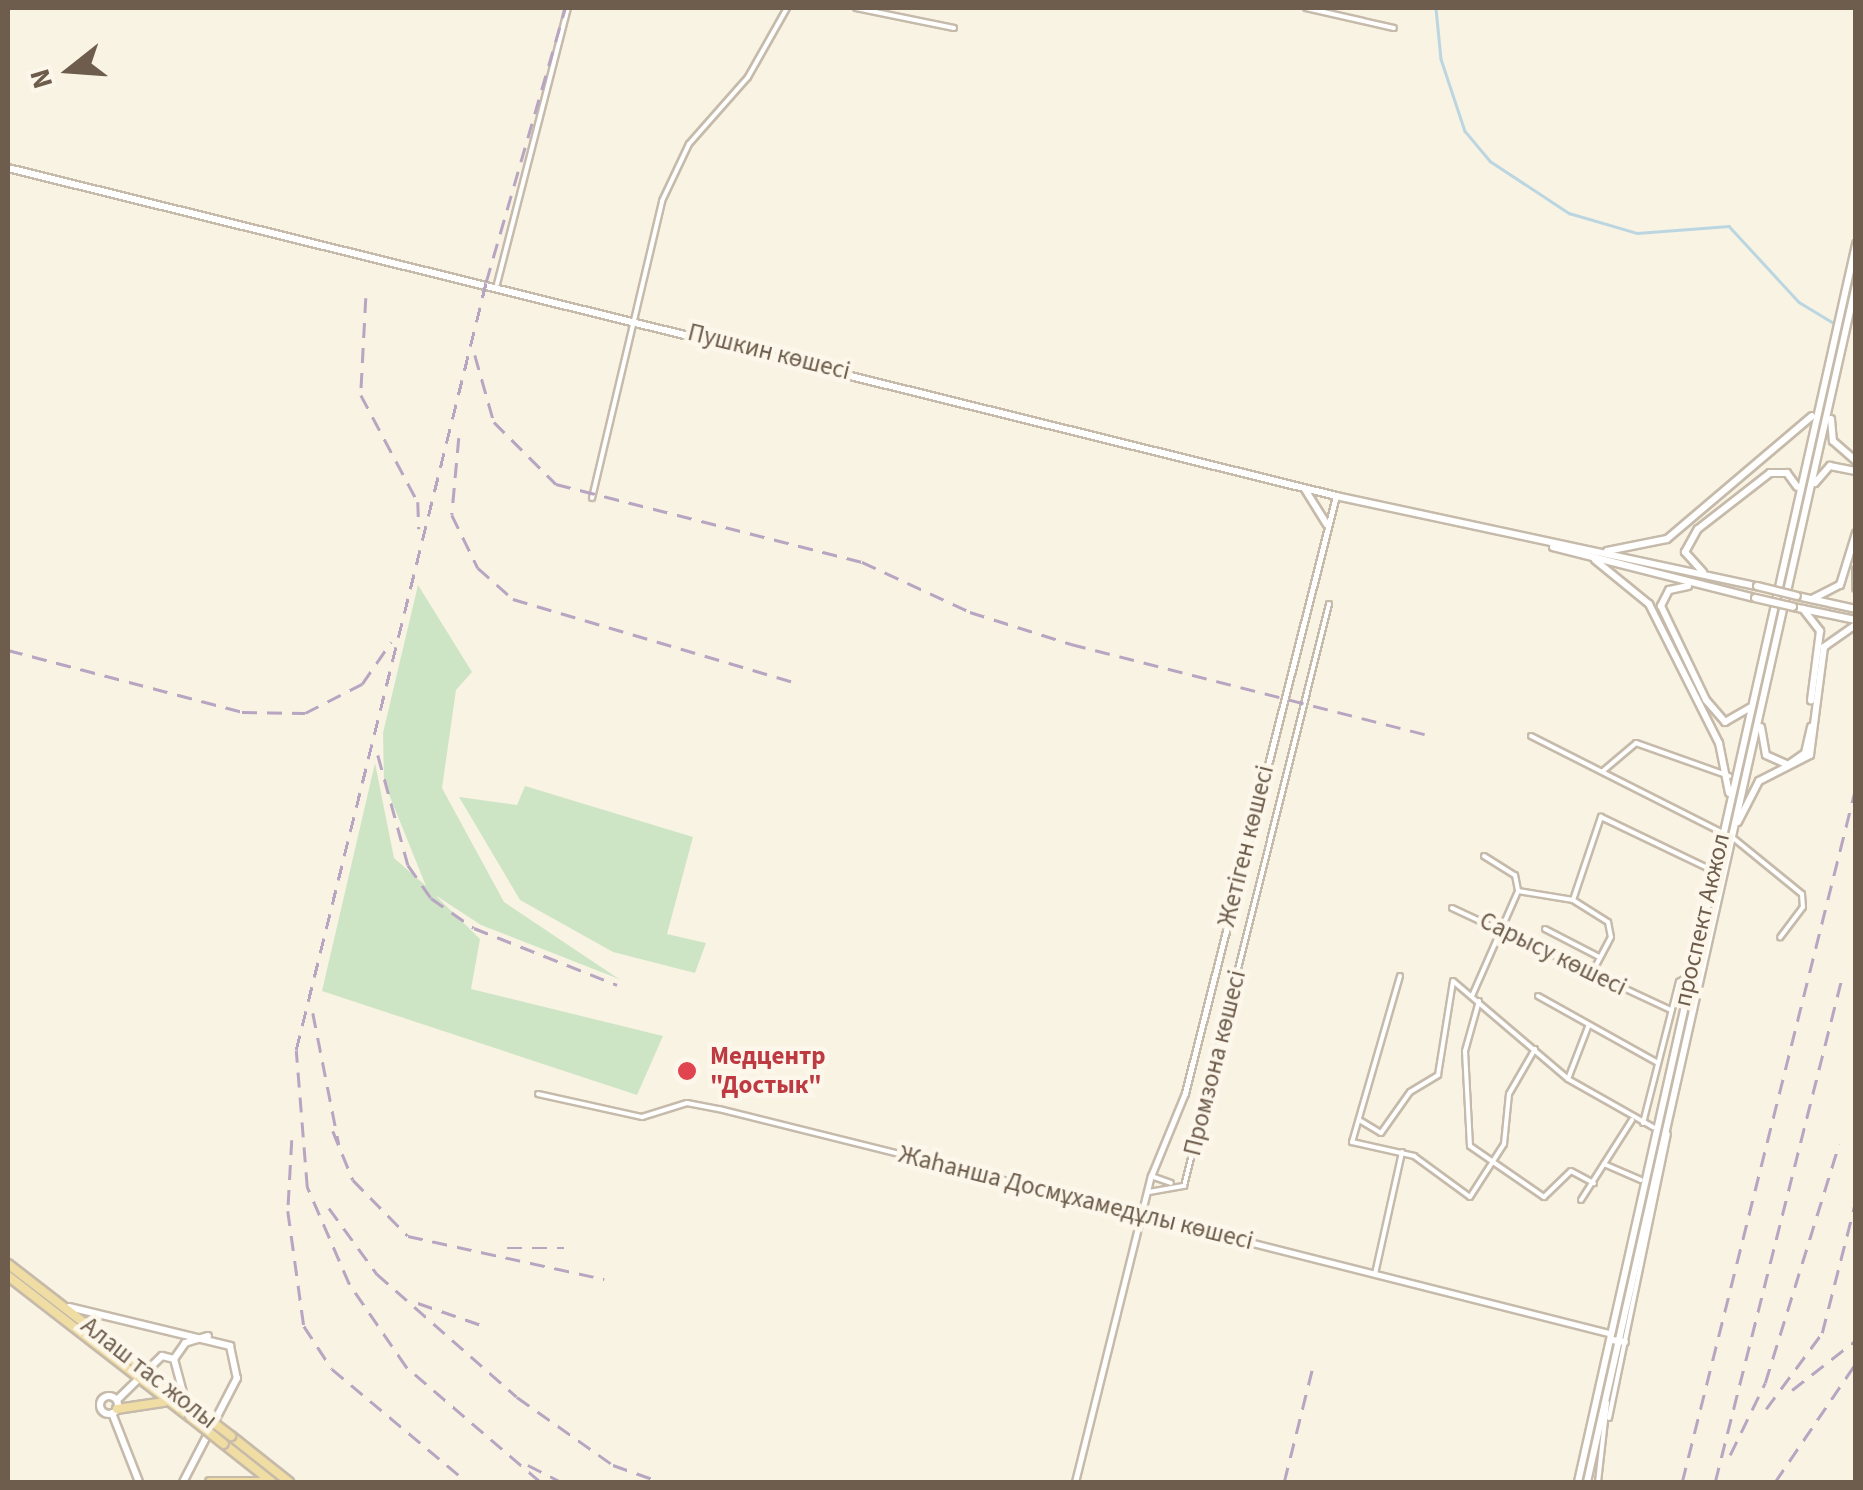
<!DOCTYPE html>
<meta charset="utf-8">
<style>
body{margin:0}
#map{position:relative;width:1863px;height:1490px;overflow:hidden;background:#f9f3e4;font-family:"Source Sans 3",sans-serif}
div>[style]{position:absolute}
.green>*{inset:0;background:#cee5c5}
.stream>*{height:2.5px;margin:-1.25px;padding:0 1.25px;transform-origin:1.25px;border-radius:1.25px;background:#bbd6e0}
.roads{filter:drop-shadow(2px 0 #c6baaa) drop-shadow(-2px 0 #c6baaa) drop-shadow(0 2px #c6baaa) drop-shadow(0 -2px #c6baaa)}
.minor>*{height:4px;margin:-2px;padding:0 2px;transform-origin:2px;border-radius:2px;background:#fff}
.tertiary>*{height:5px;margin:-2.5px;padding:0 2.5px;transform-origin:2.5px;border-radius:2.5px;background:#fff}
.secondary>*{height:6px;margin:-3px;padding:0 3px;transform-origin:3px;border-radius:3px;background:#fff}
.secondary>.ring{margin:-3px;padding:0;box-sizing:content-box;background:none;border:6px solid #fff;border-radius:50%}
.primary>*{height:8px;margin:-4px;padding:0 4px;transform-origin:4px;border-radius:4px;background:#f0dda4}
.rail>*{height:2.5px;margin-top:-1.25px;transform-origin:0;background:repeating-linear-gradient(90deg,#b7a5c1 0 15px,transparent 0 25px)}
.bridges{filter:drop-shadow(2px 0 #c8bba8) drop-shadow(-2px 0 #c8bba8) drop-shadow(0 2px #c8bba8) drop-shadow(0 -2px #c8bba8)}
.secondary-bridge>*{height:6px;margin:-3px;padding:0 3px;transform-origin:3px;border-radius:3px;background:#fff}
.primary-bridge>*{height:8px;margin:-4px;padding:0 4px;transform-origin:4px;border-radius:4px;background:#f0dda4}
.dots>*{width:28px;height:28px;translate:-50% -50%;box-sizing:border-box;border:5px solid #fcf7ea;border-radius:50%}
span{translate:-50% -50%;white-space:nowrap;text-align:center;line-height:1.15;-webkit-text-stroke:9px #fcf7ea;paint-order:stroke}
.street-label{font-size:25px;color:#6e5d4d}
.health-label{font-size:25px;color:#be3a42;font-weight:700}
.left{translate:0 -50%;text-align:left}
.frame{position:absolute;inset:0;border:10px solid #6e5d4d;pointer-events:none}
.north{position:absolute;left:20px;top:20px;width:100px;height:100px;-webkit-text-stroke:8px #fcf7ea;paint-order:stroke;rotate:253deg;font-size:28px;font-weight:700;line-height:40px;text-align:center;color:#6e5d4d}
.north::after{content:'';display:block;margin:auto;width:35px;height:45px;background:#6e5d4d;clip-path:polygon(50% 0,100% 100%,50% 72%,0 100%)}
</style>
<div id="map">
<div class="green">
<i style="clip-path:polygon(418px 585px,472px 672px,456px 690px,442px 788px,504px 902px,619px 979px,481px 925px,435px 895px,480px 939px,471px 989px,663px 1036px,637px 1095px,322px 991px,375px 763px,394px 858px,426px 886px,384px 782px,383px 733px)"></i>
<i style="clip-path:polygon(525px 786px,693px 837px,667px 934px,706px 943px,695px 973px,613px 952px,520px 900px,459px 797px,517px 805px)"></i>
</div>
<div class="stream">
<i style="left:1436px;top:8px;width:51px;rotate:84.4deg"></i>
<i style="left:1441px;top:59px;width:76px;rotate:71.6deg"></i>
<i style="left:1465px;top:131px;width:39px;rotate:50deg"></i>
<i style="left:1490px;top:161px;width:95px;rotate:33.4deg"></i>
<i style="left:1569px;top:213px;width:71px;rotate:16.4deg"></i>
<i style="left:1637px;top:233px;width:92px;rotate:-4.4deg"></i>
<i style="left:1729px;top:226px;width:103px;rotate:47.4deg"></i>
<i style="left:1799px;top:302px;width:44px;rotate:31.2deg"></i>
</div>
<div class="roads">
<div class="minor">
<i style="left:856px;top:8px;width:100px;rotate:11.5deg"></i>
<i style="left:1306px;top:8px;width:90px;rotate:12.8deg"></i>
<i style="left:497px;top:284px;width:285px;rotate:-75.6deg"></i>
<i style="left:592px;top:498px;width:305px;rotate:-76.7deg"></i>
<i style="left:662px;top:201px;width:63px;rotate:-64.7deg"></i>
<i style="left:689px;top:144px;width:89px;rotate:-48.6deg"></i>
<i style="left:748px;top:77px;width:79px;rotate:-60.5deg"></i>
<i style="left:1531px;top:736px;width:215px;rotate:26.8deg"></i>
<i style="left:1603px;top:771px;width:43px;rotate:-40.3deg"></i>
<i style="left:1636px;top:743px;width:99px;rotate:19.5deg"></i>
<i style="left:1732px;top:837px;width:90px;rotate:39.2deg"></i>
<i style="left:1802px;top:894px;width:13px;rotate:86deg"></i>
<i style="left:1803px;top:907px;width:38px;rotate:127deg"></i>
<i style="left:1484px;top:856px;width:36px;rotate:32deg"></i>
<i style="left:1515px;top:875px;width:16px;rotate:79deg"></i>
<i style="left:1518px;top:891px;width:56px;rotate:9.3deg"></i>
<i style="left:1573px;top:900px;width:41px;rotate:32.2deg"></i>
<i style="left:1608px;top:922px;width:15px;rotate:79deg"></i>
<i style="left:1611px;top:937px;width:43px;rotate:117.8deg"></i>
<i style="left:1573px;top:900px;width:88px;rotate:-71.4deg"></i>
<i style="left:1601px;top:817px;width:134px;rotate:25.6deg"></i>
<i style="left:1452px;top:908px;width:242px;rotate:25deg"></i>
<i style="left:1545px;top:929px;width:61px;rotate:27.4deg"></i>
<i style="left:1400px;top:976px;width:173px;rotate:106.1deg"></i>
<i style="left:1352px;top:1142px;width:64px;rotate:12.7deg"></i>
<i style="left:1414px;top:1156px;width:69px;rotate:36.2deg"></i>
<i style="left:1470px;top:1197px;width:63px;rotate:-57.3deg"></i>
<i style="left:1504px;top:1144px;width:50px;rotate:-84.3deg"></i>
<i style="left:1509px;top:1094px;width:52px;rotate:-60deg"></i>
<i style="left:1472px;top:996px;width:115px;rotate:-66.3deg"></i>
<i style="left:1538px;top:996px;width:137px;rotate:29.2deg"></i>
<i style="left:1479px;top:1001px;width:52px;rotate:105.6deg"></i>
<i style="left:1465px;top:1051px;width:95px;rotate:87deg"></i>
<i style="left:1470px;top:1146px;width:90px;rotate:34.6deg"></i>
<i style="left:1544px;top:1197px;width:37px;rotate:-44deg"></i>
<i style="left:1571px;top:1171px;width:26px;rotate:28deg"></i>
<i style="left:1568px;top:1079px;width:56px;rotate:-69deg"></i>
<i style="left:538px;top:1094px;width:107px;rotate:12.5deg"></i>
<i style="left:642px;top:1117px;width:47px;rotate:-17.3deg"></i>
<i style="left:687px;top:1103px;width:33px;rotate:11deg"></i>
<i style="left:719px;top:1109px;width:434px;rotate:14deg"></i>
<i style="left:1361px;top:1121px;width:23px;rotate:31deg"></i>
<i style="left:1381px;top:1133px;width:50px;rotate:-54.7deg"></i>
<i style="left:1410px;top:1092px;width:33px;rotate:-31deg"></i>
<i style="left:1438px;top:1075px;width:95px;rotate:-80.9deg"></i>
<i style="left:1453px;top:981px;width:151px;rotate:40.4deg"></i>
<i style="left:1568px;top:1079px;width:98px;rotate:29.5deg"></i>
<i style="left:1643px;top:1123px;width:146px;rotate:-75.7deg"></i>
<i style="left:1679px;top:982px;width:12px;rotate:-31deg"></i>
<i style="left:1604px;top:1164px;width:40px;rotate:23.4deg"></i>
<i style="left:1151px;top:1176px;width:21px;rotate:19deg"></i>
<i style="left:1149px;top:1192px;width:36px;rotate:-10deg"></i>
<i style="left:1184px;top:1186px;width:600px;rotate:-76.01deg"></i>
<i style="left:1581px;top:1200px;width:95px;rotate:-57.5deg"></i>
<i style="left:1375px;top:1274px;width:125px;rotate:-77.5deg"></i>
<i style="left:1609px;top:1418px;width:290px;rotate:-78.3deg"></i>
<i style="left:1598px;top:1482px;width:80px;rotate:-83.5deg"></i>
</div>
<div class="tertiary">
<i style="left:1146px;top:1216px;width:479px;rotate:14.2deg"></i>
<i style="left:1075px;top:1482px;width:315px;rotate:-76.1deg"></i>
<i style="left:1151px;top:1176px;width:90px;rotate:-67.7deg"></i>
<i style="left:1185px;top:1093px;width:616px;rotate:-75.81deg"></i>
</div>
<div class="secondary">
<i style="left:8px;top:168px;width:1368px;rotate:13.87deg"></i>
<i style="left:1336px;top:496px;width:431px;rotate:12.1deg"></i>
<i style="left:1831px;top:419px;width:22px;rotate:85deg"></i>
<i style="left:1833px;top:441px;width:30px;rotate:41deg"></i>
<i style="left:1815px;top:483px;width:23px;rotate:-49deg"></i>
<i style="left:1830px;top:466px;width:26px;rotate:11deg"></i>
<i style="left:1306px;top:491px;width:39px;rotate:58deg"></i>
<i style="left:1553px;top:547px;width:208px;rotate:14.2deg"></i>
<i style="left:1607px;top:551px;width:61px;rotate:-11.3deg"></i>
<i style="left:1667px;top:539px;width:190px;rotate:-40.3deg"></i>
<i style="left:1595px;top:560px;width:70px;rotate:39.2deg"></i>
<i style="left:1649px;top:604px;width:156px;rotate:63.3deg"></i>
<i style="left:1719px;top:743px;width:51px;rotate:78.7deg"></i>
<i style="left:1856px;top:570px;width:18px;rotate:90deg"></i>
<i style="left:1703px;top:572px;width:27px;rotate:-132deg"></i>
<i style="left:1685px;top:552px;width:26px;rotate:-61deg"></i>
<i style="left:1698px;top:529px;width:91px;rotate:-37.9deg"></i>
<i style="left:1770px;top:473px;width:17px"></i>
<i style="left:1787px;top:473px;width:17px;rotate:54deg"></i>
<i style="left:1688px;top:586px;width:19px;rotate:168deg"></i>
<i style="left:1669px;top:590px;width:18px;rotate:117deg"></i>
<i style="left:1661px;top:606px;width:104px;rotate:64.4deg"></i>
<i style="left:1706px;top:700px;width:29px;rotate:49deg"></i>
<i style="left:1725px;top:722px;width:28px;rotate:-30deg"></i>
<i style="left:1797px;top:596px;width:60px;rotate:12.4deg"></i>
<i style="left:1812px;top:599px;width:31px;rotate:-27deg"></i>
<i style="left:1840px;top:585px;width:54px;rotate:-72.9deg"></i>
<i style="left:1793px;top:607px;width:64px;rotate:11.7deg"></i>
<i style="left:1803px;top:609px;width:28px;rotate:52deg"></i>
<i style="left:1820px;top:631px;width:70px;rotate:97.4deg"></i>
<i style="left:1761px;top:727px;width:28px;rotate:80deg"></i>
<i style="left:1766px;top:755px;width:24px;rotate:24deg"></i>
<i style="left:1788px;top:765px;width:21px;rotate:-35deg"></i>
<i style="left:1805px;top:753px;width:27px;rotate:-77deg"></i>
<i style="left:1738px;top:822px;width:46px;rotate:-62.9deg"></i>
<i style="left:1759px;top:781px;width:57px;rotate:-27deg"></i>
<i style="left:1810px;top:755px;width:109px;rotate:-82.6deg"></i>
<i style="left:1824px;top:647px;width:39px;rotate:-35deg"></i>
<i style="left:69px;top:1307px;width:166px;rotate:13.6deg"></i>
<i style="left:230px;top:1346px;width:33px;rotate:78deg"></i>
<i style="left:237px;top:1378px;width:117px;rotate:117.4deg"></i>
<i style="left:1612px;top:1340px;width:13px;rotate:9deg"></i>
<i class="ring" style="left:100px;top:1396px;width:12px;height:12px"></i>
<i style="left:117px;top:1400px;width:63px;rotate:-44.4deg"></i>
<i style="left:162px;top:1356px;width:12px;rotate:14deg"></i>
<i style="left:185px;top:1400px;width:42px;rotate:-105deg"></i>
<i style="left:174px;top:1359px;width:19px;rotate:-55deg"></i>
<i style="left:185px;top:1343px;width:24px;rotate:-17deg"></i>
<i style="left:112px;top:1413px;width:74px;rotate:68.6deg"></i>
<i style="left:1578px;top:1482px;width:1269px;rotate:-77.34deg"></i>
<i style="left:1587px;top:1482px;width:1228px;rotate:-77.34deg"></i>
</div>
<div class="primary">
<i style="left:8px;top:1264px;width:234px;rotate:37.7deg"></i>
<i style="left:8px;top:1276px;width:230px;rotate:37.8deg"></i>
<i style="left:117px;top:1409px;width:48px;rotate:-8.5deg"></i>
<i style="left:231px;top:1436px;width:74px;rotate:38.4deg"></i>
<i style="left:224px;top:1444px;width:61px;rotate:38.4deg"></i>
<i style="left:210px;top:1482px;width:55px"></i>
</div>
</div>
<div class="rail">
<i style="left:366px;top:298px;width:97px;rotate:93deg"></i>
<i style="left:361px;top:395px;width:121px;rotate:62deg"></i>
<i style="left:418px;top:502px;width:27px;rotate:88deg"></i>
<i style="left:475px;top:355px;width:70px;rotate:74.2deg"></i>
<i style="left:494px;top:422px;width:88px;rotate:45deg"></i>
<i style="left:556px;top:484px;width:316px;rotate:14.3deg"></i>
<i style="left:862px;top:562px;width:119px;rotate:24.8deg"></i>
<i style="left:970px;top:612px;width:106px;rotate:17.6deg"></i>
<i style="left:1071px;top:644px;width:373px;rotate:14.3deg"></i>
<i style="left:459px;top:438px;width:77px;rotate:95.2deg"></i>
<i style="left:452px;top:515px;width:59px;rotate:63.9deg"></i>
<i style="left:478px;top:568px;width:47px;rotate:41.5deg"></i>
<i style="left:513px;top:599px;width:296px;rotate:16.5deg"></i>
<i style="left:8px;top:650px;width:242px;rotate:14.8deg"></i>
<i style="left:242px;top:712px;width:63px;rotate:0.9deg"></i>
<i style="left:305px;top:713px;width:64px;rotate:-27deg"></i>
<i style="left:362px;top:684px;width:51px;rotate:-55.4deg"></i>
<i style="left:378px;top:755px;width:114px;rotate:74.7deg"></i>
<i style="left:408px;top:865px;width:40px;rotate:55.1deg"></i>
<i style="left:431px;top:898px;width:52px;rotate:34.9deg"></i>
<i style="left:474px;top:928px;width:154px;rotate:21.7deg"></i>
<i style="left:313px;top:1013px;width:134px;rotate:78.8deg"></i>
<i style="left:333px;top:1131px;width:53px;rotate:67.8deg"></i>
<i style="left:353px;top:1180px;width:78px;rotate:45.5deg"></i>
<i style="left:408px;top:1236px;width:201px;rotate:12.4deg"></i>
<i style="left:292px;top:1140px;width:71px;rotate:93.2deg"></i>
<i style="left:288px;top:1211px;width:116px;rotate:82.1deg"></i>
<i style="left:304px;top:1326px;width:51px;rotate:56.9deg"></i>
<i style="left:332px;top:1369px;width:176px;rotate:39.9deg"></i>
<i style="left:329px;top:1208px;width:82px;rotate:54deg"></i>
<i style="left:377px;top:1274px;width:186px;rotate:41.3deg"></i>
<i style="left:517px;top:1397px;width:118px;rotate:35.3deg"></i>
<i style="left:613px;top:1465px;width:51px;rotate:19.5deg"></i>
<i style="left:507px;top:1248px;width:57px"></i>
<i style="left:418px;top:1303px;width:70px;rotate:19.2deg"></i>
<i style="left:1792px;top:1390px;width:81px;rotate:-38deg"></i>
<i style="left:1766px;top:1409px;width:94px;rotate:-53.6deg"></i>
<i style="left:1822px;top:1333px;width:130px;rotate:-75.7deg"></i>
<i style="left:1730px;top:1455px;width:80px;rotate:-64.1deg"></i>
<i style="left:1765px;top:1383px;width:250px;rotate:-72.8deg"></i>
<i style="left:528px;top:1465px;width:38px;rotate:27deg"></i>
<i style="left:540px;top:1482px;width:177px;rotate:-139.4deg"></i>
<i style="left:406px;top:1367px;width:101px;rotate:-124.5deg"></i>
<i style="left:349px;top:1284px;width:106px;rotate:-113.4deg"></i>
<i style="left:307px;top:1187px;width:137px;rotate:-94.6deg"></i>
<i style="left:296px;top:1050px;width:791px;rotate:-76.1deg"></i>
<i style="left:486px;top:282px;width:285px;rotate:-73.9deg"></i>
<i style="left:1284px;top:1482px;width:120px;rotate:-76deg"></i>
<i style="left:1682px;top:1482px;width:717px;rotate:-75.96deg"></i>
<i style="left:1715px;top:1482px;width:525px;rotate:-75.88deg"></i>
<i style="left:1775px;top:1482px;width:144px;rotate:-55.8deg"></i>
</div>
<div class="bridges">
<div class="secondary-bridge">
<i style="left:1757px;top:586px;width:41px;rotate:14deg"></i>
<i style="left:1755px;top:598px;width:39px;rotate:13deg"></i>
</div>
<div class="primary-bridge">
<i style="left:193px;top:1407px;width:48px;rotate:37.3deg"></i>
<i style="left:190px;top:1417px;width:43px;rotate:38.5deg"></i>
</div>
</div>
<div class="dots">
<i style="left:687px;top:1071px;background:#e0444e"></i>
</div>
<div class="street-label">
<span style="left:769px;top:352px;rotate:14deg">Пушкин көшесі</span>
<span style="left:1246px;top:846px;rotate:-76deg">Жетіген көшесі</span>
<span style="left:1702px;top:920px;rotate:-77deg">проспект Акжол</span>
<span style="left:1553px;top:954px;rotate:26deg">Сарысу көшесі</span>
<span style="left:1215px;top:1063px;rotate:-76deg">Промзона көшесі</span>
<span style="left:1076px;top:1198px;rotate:14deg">Жаһанша Досмұхамедұлы көшесі</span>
<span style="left:149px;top:1373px;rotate:38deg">Алаш тас жолы</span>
</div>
<div class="health-label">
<span class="left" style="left:710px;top:1071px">Медцентр<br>"Достык"</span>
</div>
<div class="frame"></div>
<div class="north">N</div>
</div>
